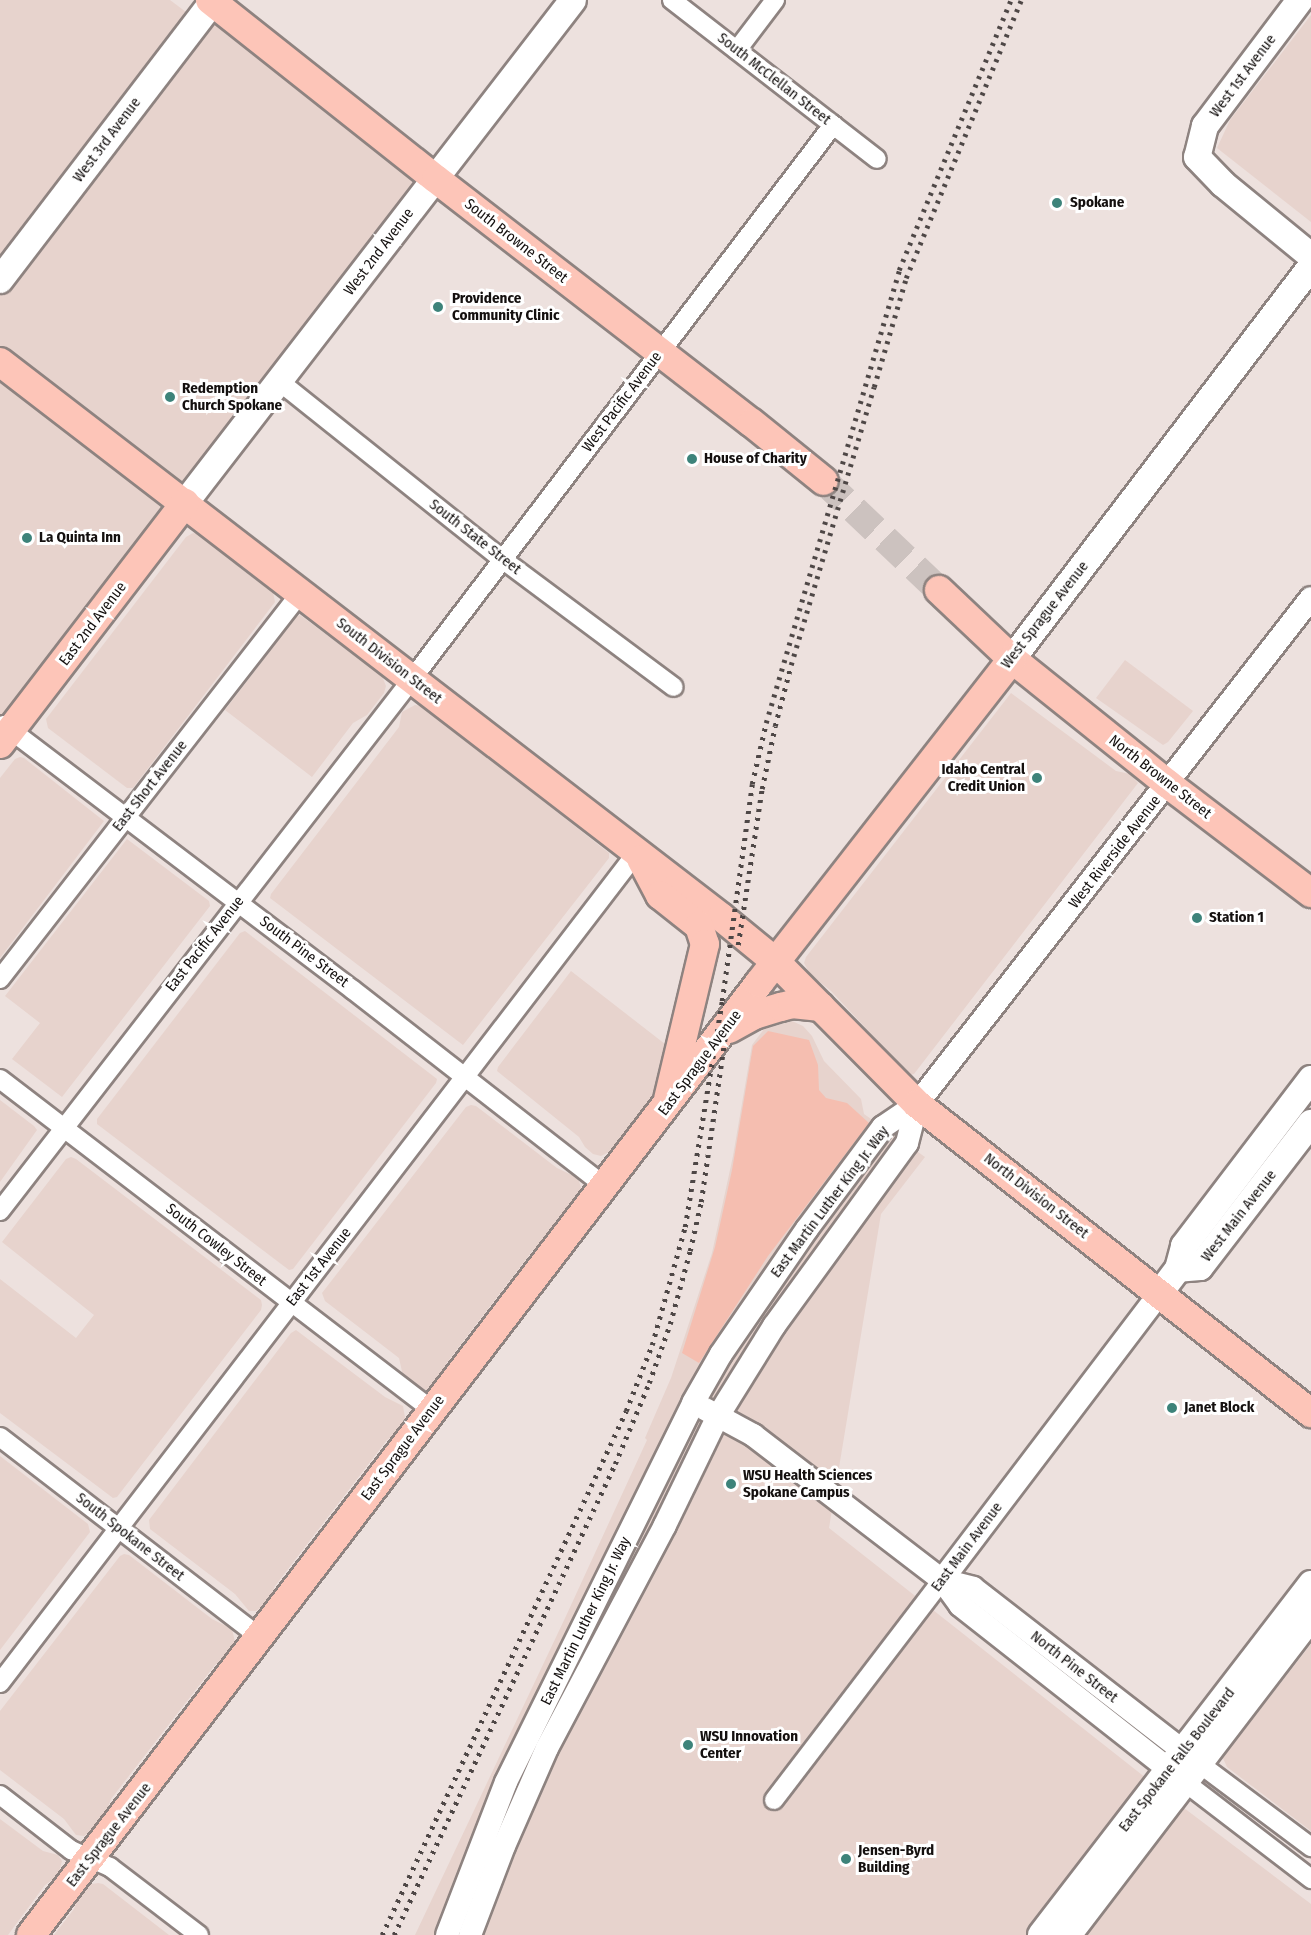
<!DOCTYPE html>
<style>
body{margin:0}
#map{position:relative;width:1311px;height:1935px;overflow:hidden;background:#ede1de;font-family:"Fira Sans Condensed",sans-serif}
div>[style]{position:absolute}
.built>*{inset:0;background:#e7d3cd}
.green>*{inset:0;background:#f5beb0}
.primary-tunnel>*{height:28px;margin-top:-14px;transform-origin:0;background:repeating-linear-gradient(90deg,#ccc2bf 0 28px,transparent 0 42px)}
.roads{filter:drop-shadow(2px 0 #8e8380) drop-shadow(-2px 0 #8e8380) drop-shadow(0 2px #8e8380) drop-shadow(0 -2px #8e8380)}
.minor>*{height:18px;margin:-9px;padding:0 9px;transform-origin:9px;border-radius:9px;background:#fff}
.tertiary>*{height:22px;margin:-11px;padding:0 11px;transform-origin:11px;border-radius:11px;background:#fff}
.secondary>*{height:26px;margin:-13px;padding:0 13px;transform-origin:13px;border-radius:13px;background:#fff}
.primary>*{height:28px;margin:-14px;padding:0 14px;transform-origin:14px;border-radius:14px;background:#fdc5b8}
.rail>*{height:4.5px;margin-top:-2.25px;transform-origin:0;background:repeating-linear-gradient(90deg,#4e4746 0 3px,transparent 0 9px)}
.dots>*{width:16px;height:16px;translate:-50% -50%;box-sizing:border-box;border:3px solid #fff;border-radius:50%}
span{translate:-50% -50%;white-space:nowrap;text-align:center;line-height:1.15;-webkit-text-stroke:6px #fff;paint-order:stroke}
.street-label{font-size:15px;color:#14100f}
.poi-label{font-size:15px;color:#14100f;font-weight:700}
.left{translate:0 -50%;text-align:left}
.right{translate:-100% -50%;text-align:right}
</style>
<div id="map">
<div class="built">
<i style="clip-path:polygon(0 0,170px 0,198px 21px,212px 2px,436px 179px,0 722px)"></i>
<i style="clip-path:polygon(1311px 15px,1311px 222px,1217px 148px,1230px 120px)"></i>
<i style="clip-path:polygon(193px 533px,199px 534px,273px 592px,275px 602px,133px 788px,127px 788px,48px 728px,46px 719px,186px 537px)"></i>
<i style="clip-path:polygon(300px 615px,382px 676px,386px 686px,384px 693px,367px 715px,353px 723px,312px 777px,225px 710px,296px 617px)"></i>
<i style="clip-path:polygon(1125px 660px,1193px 711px,1168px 742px,1163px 745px,1096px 698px)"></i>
<i style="clip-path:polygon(1011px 693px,1116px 771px,1130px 774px,1138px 783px,914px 1074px,910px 1075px,895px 1063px,890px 1054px,831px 991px,810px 974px,804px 963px,806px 957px)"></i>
<i style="clip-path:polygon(415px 705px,422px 706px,609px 853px,609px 858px,463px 1045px,270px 898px,271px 894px,399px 727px,402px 712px)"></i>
<i style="clip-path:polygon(20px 757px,24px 758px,104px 821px,0 958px,0 778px,15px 759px)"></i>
<i style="clip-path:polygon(127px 839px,209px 901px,210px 906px,62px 1097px,12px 1059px,40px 1023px,5px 996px)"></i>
<i style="clip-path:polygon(245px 931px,437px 1079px,436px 1083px,293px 1269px,289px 1270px,97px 1124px,97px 1119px,240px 933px)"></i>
<i style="clip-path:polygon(571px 971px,674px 1051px,673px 1069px,615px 1149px,601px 1156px,593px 1154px,585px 1147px,579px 1137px,497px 1071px,498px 1067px)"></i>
<i style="clip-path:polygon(792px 1021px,803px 1026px,812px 1036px,824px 1061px,861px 1099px,864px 1114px,925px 1157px,881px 1214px,829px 1528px,1184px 1808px,1311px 1904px,1311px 1935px,415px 1935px,566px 1616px,647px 1440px,645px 1438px,671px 1378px,712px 1253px,733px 1156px,752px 1045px,764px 1029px)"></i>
<i style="clip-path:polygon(0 1100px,34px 1126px,37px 1130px,0 1182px)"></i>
<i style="clip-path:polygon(471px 1105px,476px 1106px,557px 1168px,578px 1178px,582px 1191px,547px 1241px,534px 1249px,446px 1364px,440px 1381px,427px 1390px,417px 1389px,403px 1376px,399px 1358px,325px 1301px,322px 1293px,466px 1107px)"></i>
<i style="clip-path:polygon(71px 1157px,76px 1159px,261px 1300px,262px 1305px,261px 1310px,117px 1497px,113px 1498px,0 1413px,0 1279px,76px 1338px,94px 1315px,2px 1242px,66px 1159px)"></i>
<i style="clip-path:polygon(296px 1330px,385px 1397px,403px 1406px,406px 1423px,402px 1430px,387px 1440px,275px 1586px,268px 1603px,256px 1611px,249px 1611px,235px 1594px,150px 1529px,149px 1520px,291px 1333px)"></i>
<i style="clip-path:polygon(0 1456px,88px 1524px,90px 1532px,0 1650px)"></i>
<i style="clip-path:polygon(124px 1554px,129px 1555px,212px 1619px,232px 1629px,235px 1642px,229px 1655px,215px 1665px,111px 1799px,105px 1816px,95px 1829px,84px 1836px,76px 1835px,64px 1819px,0 1770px,0 1711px,120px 1556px)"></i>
<i style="clip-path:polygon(1311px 1644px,1311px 1831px,1227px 1767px,1222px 1756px,1222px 1750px,1233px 1738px,1241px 1734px)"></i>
<i style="clip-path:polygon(0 1819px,43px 1851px,58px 1855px,62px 1861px,58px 1876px,45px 1885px,8px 1935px,0 1935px)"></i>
<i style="clip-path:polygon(98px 1883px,103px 1884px,169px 1935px,54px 1935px,74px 1909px,79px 1893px,86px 1885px)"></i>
</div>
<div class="green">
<i style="clip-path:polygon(768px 1031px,809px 1040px,818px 1065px,819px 1090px,826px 1098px,847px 1103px,869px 1123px,768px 1256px,699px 1363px,682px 1353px,715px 1247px,732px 1170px,753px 1046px)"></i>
</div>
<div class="primary-tunnel">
<i style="left:824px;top:481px;width:158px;rotate:43.5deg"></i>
</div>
<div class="roads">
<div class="minor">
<i style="left:672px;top:0;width:259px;rotate:37.8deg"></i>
<i style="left:737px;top:50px;width:63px;rotate:-52.8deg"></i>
<i style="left:280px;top:382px;width:284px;rotate:38.6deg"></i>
<i style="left:502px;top:559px;width:214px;rotate:36.7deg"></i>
<i style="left:4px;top:725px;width:438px;rotate:37.2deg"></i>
<i style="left:353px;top:990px;width:319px;rotate:37.9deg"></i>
<i style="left:0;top:979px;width:489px;rotate:-52.1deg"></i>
<i style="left:0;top:1079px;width:544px;rotate:37.46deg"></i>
<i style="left:0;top:1211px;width:673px;rotate:-52.24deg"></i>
<i style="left:412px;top:679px;width:696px;rotate:-52.77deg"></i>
<i style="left:0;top:1437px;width:328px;rotate:37.6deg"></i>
<i style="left:0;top:1683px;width:1048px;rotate:-52.52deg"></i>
<i style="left:1200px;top:1764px;width:139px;rotate:36.8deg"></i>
<i style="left:1186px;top:1783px;width:158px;rotate:37.5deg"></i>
<i style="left:0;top:1795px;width:90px;rotate:37.8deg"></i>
<i style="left:71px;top:1850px;width:43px;rotate:23.6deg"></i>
<i style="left:110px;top:1867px;width:112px;rotate:37.4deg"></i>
<i style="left:774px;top:1800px;width:277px;rotate:-52.6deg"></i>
</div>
<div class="tertiary">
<i style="left:705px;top:1409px;width:55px;rotate:28.4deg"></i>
<i style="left:753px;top:1435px;width:238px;rotate:37.5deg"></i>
<i style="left:942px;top:1580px;width:31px;rotate:54deg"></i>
<i style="left:960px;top:1605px;width:283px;rotate:38.2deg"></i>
<i style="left:942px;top:1580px;width:359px;rotate:-52.8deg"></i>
<i style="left:942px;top:1580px;width:32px;rotate:14deg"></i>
<i style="left:973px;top:1588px;width:282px;rotate:37.8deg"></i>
<i style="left:447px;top:1935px;width:164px;rotate:-68.9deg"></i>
<i style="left:506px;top:1782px;width:423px;rotate:-63.7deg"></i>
<i style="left:693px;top:1403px;width:56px;rotate:-60.3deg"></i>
<i style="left:721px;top:1354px;width:152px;rotate:-55.5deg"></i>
<i style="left:807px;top:1229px;width:127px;rotate:-53.3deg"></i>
<i style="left:883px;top:1127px;width:41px;rotate:-34.1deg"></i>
<i style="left:917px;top:1104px;width:641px;rotate:-52.09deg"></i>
<i style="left:470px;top:1935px;width:95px;rotate:-69.1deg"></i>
<i style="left:504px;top:1846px;width:107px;rotate:-66.3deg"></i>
<i style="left:547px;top:1748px;width:252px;rotate:-62.1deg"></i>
<i style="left:665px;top:1525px;width:121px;rotate:-64.1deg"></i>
<i style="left:718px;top:1416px;width:106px;rotate:-58.1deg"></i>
<i style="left:774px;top:1326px;width:226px;rotate:-54deg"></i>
<i style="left:907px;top:1143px;width:40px;rotate:-75.6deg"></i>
</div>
<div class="secondary">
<i style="left:1300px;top:0;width:158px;rotate:127deg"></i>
<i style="left:1205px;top:126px;width:32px;rotate:104deg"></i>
<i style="left:1197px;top:157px;width:37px;rotate:46deg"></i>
<i style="left:1223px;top:184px;width:114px;rotate:39.3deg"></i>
<i style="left:0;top:280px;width:352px;rotate:-52.6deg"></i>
<i style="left:185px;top:503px;width:635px;rotate:-52.35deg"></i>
<i style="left:1012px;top:659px;width:493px;rotate:-52.7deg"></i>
<i style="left:1178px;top:1269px;width:22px;rotate:-5deg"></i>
<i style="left:1200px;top:1267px;width:182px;rotate:-52.4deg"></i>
<i style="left:1159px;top:1294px;width:31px;rotate:-53deg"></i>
<i style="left:1178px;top:1269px;width:24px;rotate:-75deg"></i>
<i style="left:1184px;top:1246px;width:210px;rotate:-52.7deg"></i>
<i style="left:1041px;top:1935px;width:443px;rotate:-52.4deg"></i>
<i style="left:1068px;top:1935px;width:400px;rotate:-52.6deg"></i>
</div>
<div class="primary">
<i style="left:210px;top:0;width:288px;rotate:38.4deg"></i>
<i style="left:436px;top:179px;width:399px;rotate:37.7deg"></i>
<i style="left:752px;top:423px;width:92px;rotate:38.9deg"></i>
<i style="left:0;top:362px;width:910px;rotate:37.59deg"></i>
<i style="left:721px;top:917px;width:71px;rotate:39.3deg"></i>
<i style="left:776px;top:962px;width:200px;rotate:45.2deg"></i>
<i style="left:917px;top:1104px;width:501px;rotate:38.11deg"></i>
<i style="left:939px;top:590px;width:100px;rotate:43.4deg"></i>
<i style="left:1012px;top:659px;width:200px;rotate:38.7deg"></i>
<i style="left:1168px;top:784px;width:180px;rotate:37.3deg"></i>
<i style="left:0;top:744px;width:304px;rotate:-52.5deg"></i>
<i style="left:641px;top:859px;width:41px;rotate:62.2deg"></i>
<i style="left:660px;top:895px;width:50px;rotate:38.5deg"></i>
<i style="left:699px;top:926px;width:19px;rotate:72deg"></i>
<i style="left:705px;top:944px;width:159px;rotate:103.4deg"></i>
<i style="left:729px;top:1029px;width:29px;rotate:-29deg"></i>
<i style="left:754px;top:1015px;width:28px;rotate:-17deg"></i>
<i style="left:781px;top:1007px;width:11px;rotate:-15deg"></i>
<i style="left:792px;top:1004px;width:29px;rotate:6deg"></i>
<i style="left:31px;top:1935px;width:1198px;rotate:-52.59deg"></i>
<i style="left:759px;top:983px;width:411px;rotate:-52deg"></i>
</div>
</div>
<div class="rail">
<i style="left:738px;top:945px;width:158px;rotate:-81.3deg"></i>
<i style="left:762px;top:789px;width:64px;rotate:-78.3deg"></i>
<i style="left:775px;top:726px;width:63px;rotate:-75.3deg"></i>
<i style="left:791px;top:665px;width:290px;rotate:-73.4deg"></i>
<i style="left:874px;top:387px;width:114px;rotate:-73.6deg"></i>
<i style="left:906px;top:278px;width:301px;rotate:-67.5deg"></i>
<i style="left:382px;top:1935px;width:578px;rotate:-65.03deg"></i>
<i style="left:626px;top:1411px;width:71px;rotate:-68.5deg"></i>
<i style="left:652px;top:1345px;width:123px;rotate:-74.4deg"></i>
<i style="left:685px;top:1227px;width:229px;rotate:-80.7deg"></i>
<i style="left:722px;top:1001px;width:219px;rotate:-82.1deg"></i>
<i style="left:752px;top:784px;width:63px;rotate:-77.1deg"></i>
<i style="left:766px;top:723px;width:472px;rotate:-73.6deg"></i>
<i style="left:899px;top:270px;width:292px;rotate:-67.5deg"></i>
<i style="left:394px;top:1935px;width:520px;rotate:-64.86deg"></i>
<i style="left:615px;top:1464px;width:88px;rotate:-67.2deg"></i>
<i style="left:649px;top:1383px;width:63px;rotate:-70.4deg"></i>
<i style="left:670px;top:1324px;width:76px;rotate:-74.7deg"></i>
<i style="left:690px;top:1251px;width:50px;rotate:-77.3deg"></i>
<i style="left:701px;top:1202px;width:167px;rotate:-81.7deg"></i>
</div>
<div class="dots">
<i style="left:1057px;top:203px;background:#3d837a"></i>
<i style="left:438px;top:307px;background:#3d837a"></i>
<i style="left:170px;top:397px;background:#3d837a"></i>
<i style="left:692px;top:459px;background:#3d837a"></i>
<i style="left:27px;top:538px;background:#3d837a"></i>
<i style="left:1037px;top:778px;background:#3d837a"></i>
<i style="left:1197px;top:918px;background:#3d837a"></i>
<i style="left:1172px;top:1408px;background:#3d837a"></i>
<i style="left:731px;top:1484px;background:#3d837a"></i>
<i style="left:688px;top:1745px;background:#3d837a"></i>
<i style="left:846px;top:1859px;background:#3d837a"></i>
</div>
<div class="street-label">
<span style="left:1243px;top:76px;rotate:-53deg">West 1st Avenue</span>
<span style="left:774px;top:79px;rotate:38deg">South McClellan Street</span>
<span style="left:107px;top:140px;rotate:-53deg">West 3rd Avenue</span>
<span style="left:516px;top:241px;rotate:38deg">South Browne Street</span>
<span style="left:379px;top:252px;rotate:-53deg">West 2nd Avenue</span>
<span style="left:622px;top:402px;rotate:-53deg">West Pacific Avenue</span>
<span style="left:475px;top:537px;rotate:38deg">South State Street</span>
<span style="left:1045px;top:615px;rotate:-52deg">West Sprague Avenue</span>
<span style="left:93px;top:624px;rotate:-53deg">East 2nd Avenue</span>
<span style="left:389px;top:661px;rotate:38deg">South Division Street</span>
<span style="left:1160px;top:777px;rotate:38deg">North Browne Street</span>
<span style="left:150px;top:786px;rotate:-52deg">East Short Avenue</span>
<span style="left:1115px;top:852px;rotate:-52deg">West Riverside Avenue</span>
<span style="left:205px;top:944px;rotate:-52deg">East Pacific Avenue</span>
<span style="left:304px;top:952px;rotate:37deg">South Pine Street</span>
<span style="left:700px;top:1063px;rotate:-53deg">East Sprague Avenue</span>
<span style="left:1036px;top:1196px;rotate:38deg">North Division Street</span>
<span style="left:830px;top:1202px;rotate:-53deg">East Martin Luther King Jr. Way</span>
<span style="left:1239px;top:1216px;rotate:-52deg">West Main Avenue</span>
<span style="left:216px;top:1245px;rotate:38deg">South Cowley Street</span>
<span style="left:319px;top:1267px;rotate:-52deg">East 1st Avenue</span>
<span style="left:403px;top:1448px;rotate:-53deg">East Sprague Avenue</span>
<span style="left:130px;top:1537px;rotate:38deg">South Spokane Street</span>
<span style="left:967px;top:1547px;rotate:-53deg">East Main Avenue</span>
<span style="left:586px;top:1621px;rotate:-64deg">East Martin Luther King Jr. Way</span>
<span style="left:1074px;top:1667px;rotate:38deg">North Pine Street</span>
<span style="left:1177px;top:1760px;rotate:-52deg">East Spokane Falls Boulevard</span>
<span style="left:109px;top:1835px;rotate:-52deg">East Sprague Avenue</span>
</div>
<div class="poi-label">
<span class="left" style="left:1070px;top:203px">Spokane</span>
<span class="left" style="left:452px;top:307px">Providence<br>Community Clinic</span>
<span class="left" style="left:182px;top:397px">Redemption<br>Church Spokane</span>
<span class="left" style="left:704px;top:459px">House of Charity</span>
<span class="left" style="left:39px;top:538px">La Quinta Inn</span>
<span class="right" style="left:1025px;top:778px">Idaho Central<br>Credit Union</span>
<span class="left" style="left:1209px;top:918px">Station 1</span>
<span class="left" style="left:1184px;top:1408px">Janet Block</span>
<span class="left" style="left:743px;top:1484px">WSU Health Sciences<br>Spokane Campus</span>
<span class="left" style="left:700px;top:1745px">WSU Innovation<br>Center</span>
<span class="left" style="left:858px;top:1859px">Jensen-Byrd<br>Building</span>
</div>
</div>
